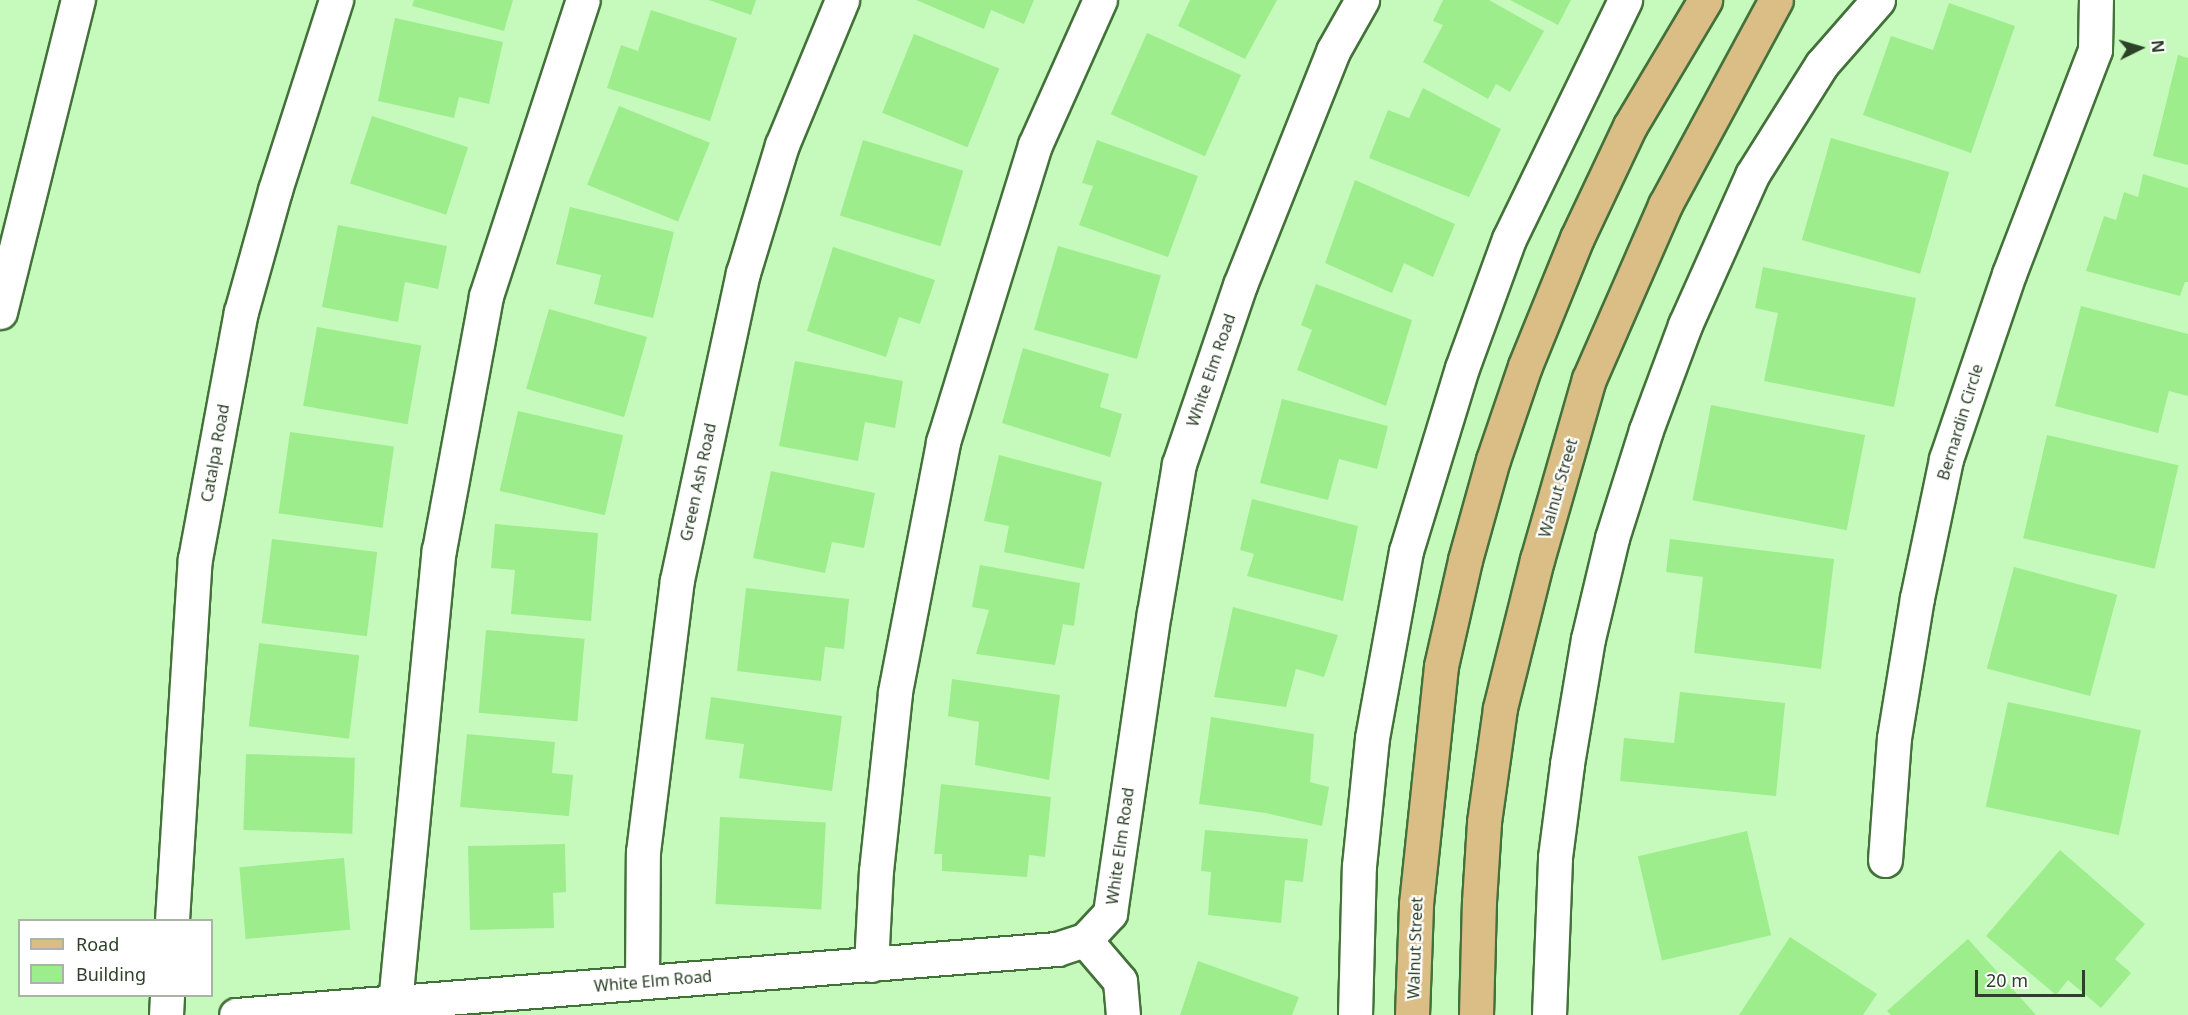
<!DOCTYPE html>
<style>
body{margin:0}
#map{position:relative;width:2188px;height:1015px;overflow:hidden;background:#c6fabc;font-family:"Noto Sans",sans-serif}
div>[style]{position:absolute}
.building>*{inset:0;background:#9ded8d;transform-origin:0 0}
.roads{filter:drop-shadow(2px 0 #43713a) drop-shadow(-2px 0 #43713a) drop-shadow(0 2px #43713a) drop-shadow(0 -2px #43713a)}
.minor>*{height:33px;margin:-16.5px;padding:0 16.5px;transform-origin:16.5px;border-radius:16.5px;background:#fff}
.major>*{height:33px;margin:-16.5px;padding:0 16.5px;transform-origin:16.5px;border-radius:16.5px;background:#dabe86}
span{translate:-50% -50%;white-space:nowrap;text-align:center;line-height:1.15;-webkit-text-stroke:4.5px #fff;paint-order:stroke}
.street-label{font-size:16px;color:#2c4128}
.legend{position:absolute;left:18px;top:919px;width:195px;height:78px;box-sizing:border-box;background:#fff;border:2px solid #abb3a9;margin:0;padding:8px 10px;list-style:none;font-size:18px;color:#2c4128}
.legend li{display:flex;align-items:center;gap:12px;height:30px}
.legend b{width:30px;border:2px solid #abb3a9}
.north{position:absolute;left:2110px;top:18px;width:60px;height:60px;-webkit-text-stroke:4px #fff;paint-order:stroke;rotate:85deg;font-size:16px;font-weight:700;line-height:24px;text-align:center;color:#2c4128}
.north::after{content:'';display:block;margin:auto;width:21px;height:27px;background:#2c4128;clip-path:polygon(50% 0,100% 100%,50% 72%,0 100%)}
.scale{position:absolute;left:1975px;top:970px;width:110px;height:27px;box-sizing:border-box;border:3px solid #2c4128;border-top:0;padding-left:8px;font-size:18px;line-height:21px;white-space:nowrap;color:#2c4128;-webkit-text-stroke:4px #fff;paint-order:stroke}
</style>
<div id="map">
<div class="building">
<i style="clip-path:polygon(414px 0,513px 0,504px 31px,412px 6px)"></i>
<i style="clip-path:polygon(709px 0,756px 0,751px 15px)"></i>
<i style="clip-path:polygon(916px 0,1034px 0,1024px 24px,991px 10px,984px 29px)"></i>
<i style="clip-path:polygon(1190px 0,1277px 0,1245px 59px,1178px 26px)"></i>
<i style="clip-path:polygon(1443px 0,1489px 0,1544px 31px,1510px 92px,1496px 84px,1488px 99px,1423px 62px,1443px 25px,1433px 21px)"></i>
<i style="clip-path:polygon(1510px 0,1571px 0,1558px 25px)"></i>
<i style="clip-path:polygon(1949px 3px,2015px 26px,1971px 153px,1863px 115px,1891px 36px,1933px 50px)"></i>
<i style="clip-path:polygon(651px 10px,737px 38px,710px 121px,607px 88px,621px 45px,638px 51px)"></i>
<i style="clip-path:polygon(395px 18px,503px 42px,489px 104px,459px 97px,454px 118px,378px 101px)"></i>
<i style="left:1147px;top:33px;width:103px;height:89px;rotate:24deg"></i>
<i style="left:914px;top:34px;width:92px;height:85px;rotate:22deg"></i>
<i style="clip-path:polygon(2178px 55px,2188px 58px,2188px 165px,2153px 156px)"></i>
<i style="clip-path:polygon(1423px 88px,1501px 129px,1469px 197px,1369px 158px,1388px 110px,1409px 118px)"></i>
<i style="left:619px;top:106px;width:98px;height:85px;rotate:22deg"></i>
<i style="left:372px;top:116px;width:101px;height:71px;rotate:18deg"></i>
<i style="left:1831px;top:138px;width:123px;height:106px;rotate:16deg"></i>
<i style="left:863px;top:140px;width:105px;height:79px;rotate:17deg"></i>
<i style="clip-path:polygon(1097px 140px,1198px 176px,1168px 257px,1079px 225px,1093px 186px,1082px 183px)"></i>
<i style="clip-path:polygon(2143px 174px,2188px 188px,2188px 282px,2185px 282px,2180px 296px,2086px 271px,2104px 216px,2116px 220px,2124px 192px,2138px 197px)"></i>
<i style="clip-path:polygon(1355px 180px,1455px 224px,1433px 277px,1404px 263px,1392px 293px,1325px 263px)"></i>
<i style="clip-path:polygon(570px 207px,674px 232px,653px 318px,594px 304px,601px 275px,556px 264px)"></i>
<i style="clip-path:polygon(338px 225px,447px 246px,438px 289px,405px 282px,398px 322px,322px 307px)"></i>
<i style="left:1058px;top:246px;width:107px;height:87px;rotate:16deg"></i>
<i style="clip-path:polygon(833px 247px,935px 280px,920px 324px,899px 317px,886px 357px,807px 331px)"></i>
<i style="clip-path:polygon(1763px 267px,1916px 298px,1894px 407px,1764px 381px,1778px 313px,1755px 308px)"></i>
<i style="clip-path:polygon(1316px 284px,1412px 320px,1386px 406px,1297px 370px,1312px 330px,1301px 325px)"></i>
<i style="clip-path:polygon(2081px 306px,2188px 334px,2188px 396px,2169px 391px,2158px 433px,2055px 406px)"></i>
<i style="left:549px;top:309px;width:102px;height:83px;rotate:16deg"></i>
<i style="left:317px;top:327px;width:106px;height:80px;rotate:10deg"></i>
<i style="clip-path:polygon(1023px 348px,1109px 374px,1100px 407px,1122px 414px,1110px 457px,1002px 423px)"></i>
<i style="clip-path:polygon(795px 361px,903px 381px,895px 428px,865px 422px,858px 461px,779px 446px)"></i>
<i style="clip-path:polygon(1282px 399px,1388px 426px,1377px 469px,1339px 459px,1328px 500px,1260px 483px)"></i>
<i style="left:1711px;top:405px;width:157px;height:97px;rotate:11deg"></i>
<i style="left:518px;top:411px;width:108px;height:82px;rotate:13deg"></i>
<i style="left:290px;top:432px;width:105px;height:82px;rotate:8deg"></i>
<i style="left:2047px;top:435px;width:135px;height:106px;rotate:13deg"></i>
<i style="clip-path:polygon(999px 455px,1102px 482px,1084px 569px,1004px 552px,1009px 526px,984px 521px)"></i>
<i style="clip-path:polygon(771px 471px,875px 493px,864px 548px,832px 542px,825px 573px,753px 558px)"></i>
<i style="clip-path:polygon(1252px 499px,1358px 526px,1343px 601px,1247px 576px,1254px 554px,1240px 550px)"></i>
<i style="clip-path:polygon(495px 524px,598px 533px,591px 621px,511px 614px,515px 570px,491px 568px)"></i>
<i style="left:272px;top:539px;width:106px;height:85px;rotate:7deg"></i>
<i style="clip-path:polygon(1670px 539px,1834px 559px,1821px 669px,1694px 653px,1703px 577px,1666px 572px)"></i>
<i style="clip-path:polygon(980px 565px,1080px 583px,1074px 626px,1063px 624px,1055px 665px,976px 654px,989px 610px,972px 607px)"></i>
<i style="left:2014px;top:567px;width:107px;height:105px;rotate:15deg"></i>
<i style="clip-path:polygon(746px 588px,849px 599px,844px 649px,825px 647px,821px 681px,737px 671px)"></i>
<i style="clip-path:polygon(1233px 607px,1338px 635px,1324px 677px,1296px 669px,1286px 707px,1214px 697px)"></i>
<i style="left:486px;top:630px;width:99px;height:83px;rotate:5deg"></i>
<i style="left:259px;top:643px;width:101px;height:84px;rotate:7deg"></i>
<i style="clip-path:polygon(952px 679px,1060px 695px,1049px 780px,975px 765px,979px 722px,948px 716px)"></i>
<i style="clip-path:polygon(1680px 692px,1785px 703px,1776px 796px,1620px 781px,1624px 738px,1674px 743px)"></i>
<i style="clip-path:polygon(711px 697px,842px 716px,832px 791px,739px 778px,744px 744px,705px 739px)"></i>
<i style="left:2008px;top:702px;width:136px;height:107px;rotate:12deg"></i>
<i style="clip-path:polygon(1211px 717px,1314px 734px,1310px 782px,1329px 787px,1322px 826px,1266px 813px,1199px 804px)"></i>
<i style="clip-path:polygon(467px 734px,555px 742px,552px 773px,573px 775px,569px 816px,460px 807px)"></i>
<i style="left:246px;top:754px;width:109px;height:76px;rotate:2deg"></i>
<i style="clip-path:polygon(941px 784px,1051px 797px,1045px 857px,1029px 855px,1027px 877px,942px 871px,942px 854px,934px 854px)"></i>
<i style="left:720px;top:817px;width:106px;height:87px;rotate:3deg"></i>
<i style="clip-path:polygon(1205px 830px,1308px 839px,1303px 882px,1285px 880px,1281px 923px,1208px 915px,1211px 872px,1201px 871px)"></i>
<i style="left:1747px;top:831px;width:107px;height:112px;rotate:77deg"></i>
<i style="clip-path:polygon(565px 844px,566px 892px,553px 893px,554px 928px,470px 930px,468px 846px)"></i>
<i style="clip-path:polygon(2060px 850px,2145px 924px,2115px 959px,2131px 973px,2101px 1008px,2068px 980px,2056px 995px,1986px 936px)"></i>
<i style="left:344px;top:858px;width:72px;height:105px;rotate:85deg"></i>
<i style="clip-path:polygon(1790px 937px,1877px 994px,1863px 1015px,1739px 1015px)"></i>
<i style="clip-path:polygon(1968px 939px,2036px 1015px,1891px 1015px,1887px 1011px)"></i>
<i style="clip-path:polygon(1198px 961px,1299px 997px,1292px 1015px,1180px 1015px)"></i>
</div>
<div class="roads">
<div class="minor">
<i style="left:0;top:312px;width:322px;rotate:-76deg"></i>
<i style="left:1885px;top:860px;width:122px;rotate:-85.8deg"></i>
<i style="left:1894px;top:738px;width:142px;rotate:-80.7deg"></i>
<i style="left:1917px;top:598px;width:142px;rotate:-78.2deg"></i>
<i style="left:1946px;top:459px;width:195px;rotate:-71.2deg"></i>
<i style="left:2009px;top:274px;width:240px;rotate:-69deg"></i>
<i style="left:2095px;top:50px;width:50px;rotate:-88.9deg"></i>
<i style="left:172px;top:920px;width:362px;rotate:-86.4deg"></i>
<i style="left:195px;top:559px;width:251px;rotate:-79.5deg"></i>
<i style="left:241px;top:312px;width:127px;rotate:-74.4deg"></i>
<i style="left:275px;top:190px;width:200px;rotate:-72.2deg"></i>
<i style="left:1085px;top:940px;width:54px;rotate:49.5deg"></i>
<i style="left:1120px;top:981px;width:34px;rotate:85deg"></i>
<i style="left:871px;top:965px;width:94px;rotate:-87deg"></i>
<i style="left:876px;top:871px;width:180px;rotate:-83.9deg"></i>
<i style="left:895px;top:692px;width:255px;rotate:-79.1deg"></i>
<i style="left:943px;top:442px;width:311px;rotate:-72.8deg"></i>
<i style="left:1035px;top:145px;width:159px;rotate:-65.9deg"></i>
<i style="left:642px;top:982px;width:130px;rotate:-89.6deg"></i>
<i style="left:643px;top:852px;width:274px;rotate:-82.9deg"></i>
<i style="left:677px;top:580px;width:314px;rotate:-77.9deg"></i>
<i style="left:743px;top:273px;width:134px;rotate:-73.1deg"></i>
<i style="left:782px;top:145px;width:157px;rotate:-67.5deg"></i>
<i style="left:395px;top:1003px;width:455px;rotate:-84.5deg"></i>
<i style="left:439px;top:550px;width:258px;rotate:-79.5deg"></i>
<i style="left:486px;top:296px;width:311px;rotate:-71.9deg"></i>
<i style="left:166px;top:1015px;width:19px;rotate:-87deg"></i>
<i style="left:236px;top:1015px;width:824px;rotate:-4.6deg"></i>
<i style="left:1057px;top:949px;width:29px;rotate:-18deg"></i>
<i style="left:1085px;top:940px;width:37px;rotate:-47deg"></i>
<i style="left:1110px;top:913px;width:303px;rotate:-81.7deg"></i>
<i style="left:1154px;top:613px;width:151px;rotate:-80.5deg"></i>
<i style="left:1179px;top:464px;width:189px;rotate:-71.2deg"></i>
<i style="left:1240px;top:285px;width:252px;rotate:-68.3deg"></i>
<i style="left:1333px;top:51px;width:59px;rotate:-60.4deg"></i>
<i style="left:1355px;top:1015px;width:149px;rotate:-88.5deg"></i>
<i style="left:1359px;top:866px;width:129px;rotate:-84.2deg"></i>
<i style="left:1372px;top:738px;width:190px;rotate:-79.7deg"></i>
<i style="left:1406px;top:551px;width:191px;rotate:-73deg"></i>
<i style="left:1462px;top:368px;width:137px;rotate:-70deg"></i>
<i style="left:1509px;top:239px;width:266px;rotate:-64.1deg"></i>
<i style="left:1549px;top:1015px;width:158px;rotate:-87.8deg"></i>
<i style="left:1555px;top:857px;width:94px;rotate:-82.6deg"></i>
<i style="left:1567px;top:764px;width:127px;rotate:-80.5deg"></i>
<i style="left:1588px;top:639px;width:104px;rotate:-76.6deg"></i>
<i style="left:1612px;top:538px;width:113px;rotate:-72.5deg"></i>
<i style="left:1646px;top:430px;width:112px;rotate:-69.6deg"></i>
<i style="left:1685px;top:325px;width:164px;rotate:-65.9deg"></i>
<i style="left:1752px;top:175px;width:131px;rotate:-57.8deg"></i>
<i style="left:1822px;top:64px;width:85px;rotate:-48.8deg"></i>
</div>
<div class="major">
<i style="left:1412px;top:1015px;width:111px;rotate:-87.9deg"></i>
<i style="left:1416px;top:904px;width:239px;rotate:-84deg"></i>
<i style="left:1441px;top:666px;width:109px;rotate:-77.2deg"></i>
<i style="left:1465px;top:560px;width:104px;rotate:-74.4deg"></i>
<i style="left:1493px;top:460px;width:99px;rotate:-71.2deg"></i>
<i style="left:1525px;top:366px;width:138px;rotate:-67.9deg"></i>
<i style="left:1577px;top:238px;width:124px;rotate:-64.7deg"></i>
<i style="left:1630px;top:126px;width:147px;rotate:-59.2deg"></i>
<i style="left:1476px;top:1015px;width:113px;rotate:-88.5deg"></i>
<i style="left:1479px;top:902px;width:80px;rotate:-86.4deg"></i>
<i style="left:1484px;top:822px;width:115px;rotate:-82deg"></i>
<i style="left:1500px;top:708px;width:153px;rotate:-76deg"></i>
<i style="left:1537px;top:560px;width:188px;rotate:-74deg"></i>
<i style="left:1589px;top:379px;width:190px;rotate:-66.4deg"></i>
<i style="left:1665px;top:205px;width:233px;rotate:-61.6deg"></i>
</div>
</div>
<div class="street-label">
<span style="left:1211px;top:370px;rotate:-71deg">White Elm Road</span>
<span style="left:1960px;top:422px;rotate:-73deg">Bernardin Circle</span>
<span style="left:215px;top:453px;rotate:-80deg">Catalpa Road</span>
<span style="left:698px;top:482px;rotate:-78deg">Green Ash Road</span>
<span style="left:1558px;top:488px;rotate:-74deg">Walnut Street</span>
<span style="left:1120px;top:846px;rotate:-82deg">White Elm Road</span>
<span style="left:1415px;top:948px;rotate:-88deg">Walnut Street</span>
<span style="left:653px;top:981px;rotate:-5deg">White Elm Road</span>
</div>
<ul class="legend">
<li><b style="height:8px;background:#dabe86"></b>Road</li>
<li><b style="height:16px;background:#9ded8d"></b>Building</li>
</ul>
<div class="north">N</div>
<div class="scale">20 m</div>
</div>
